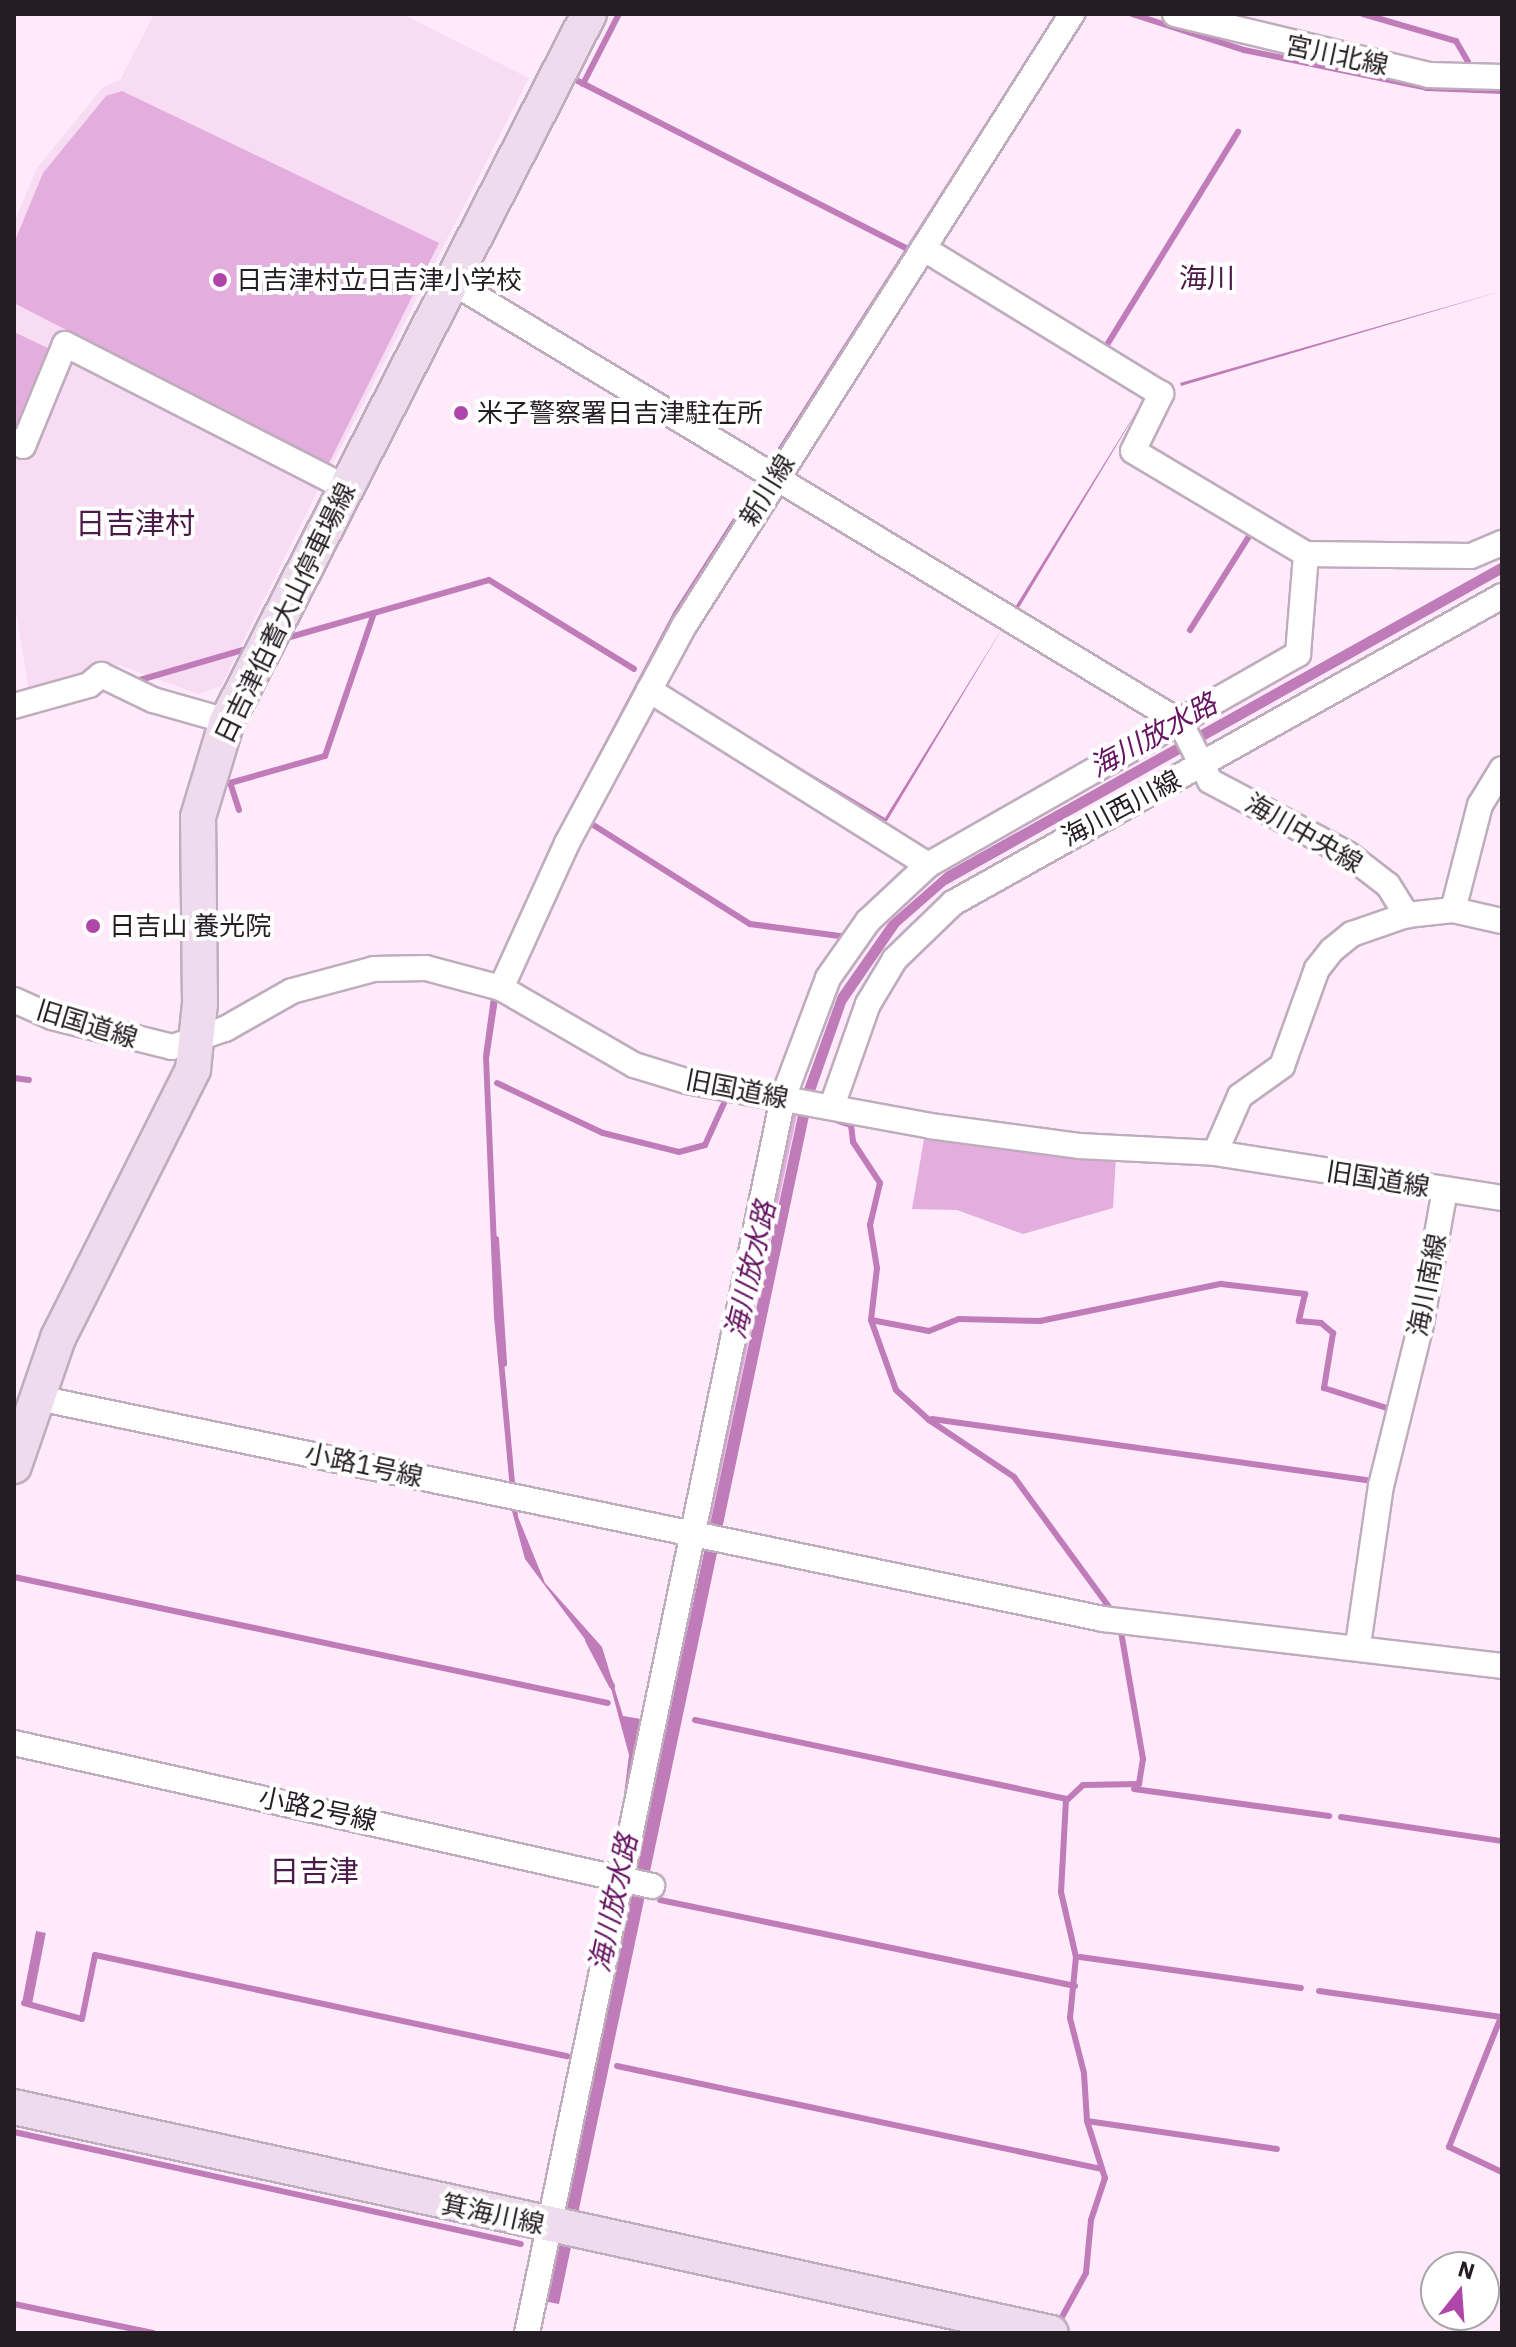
<!DOCTYPE html>
<meta charset="utf-8">
<style>
body{margin:0}
#map{position:relative;width:1516px;height:2347px;overflow:hidden;background:#ffeafc;font-family:"IBM Plex Sans","Noto Sans JP",sans-serif}
div>[style]{position:absolute}
.built>*{inset:0;background:#f7dcf4}
.green>*{inset:0;background:#e3aede;transform-origin:0 0}
.water>*{inset:0;background:#bf7cb9;transform-origin:0 0}
.stream>*{height:6px;margin:-3px;padding:0 3px;transform-origin:3px;border-radius:3px;background:#bf7cb9}
.roads{filter:drop-shadow(2px 0 #bfacbd) drop-shadow(-2px 0 #bfacbd) drop-shadow(0 2px #bfacbd) drop-shadow(0 -2px #bfacbd)}
.street>*{height:24px;margin:-12px;padding:0 12px;transform-origin:12px;border-radius:12px;background:#fff}
.secondary>*{height:34px;margin:-17px;padding:0 17px;transform-origin:17px;border-radius:17px;background:#eedbed}
.dots>*{width:22px;height:22px;translate:-50% -50%;box-sizing:border-box;border:4px solid #fff;border-radius:50%}
span{translate:-50% -50%;white-space:nowrap;text-align:center;line-height:1.15;-webkit-text-stroke:8px #fff;paint-order:stroke}
.street-label{font-size:26px;color:#241d23}
.poi-label{font-size:26px;color:#241d23}
.left{translate:0 -50%;text-align:left}
.neighbourhood-label{font-size:28px;color:#4d1b4a}
.water-label{font-size:28px;color:#661362;font-style:italic}
.quarter-label{font-size:30px;color:#4d1b4a}
.frame{position:absolute;inset:0;border:16px solid #241d23;pointer-events:none}
.north{position:absolute;left:1420px;top:2251px;width:80px;height:80px;box-sizing:border-box;background:#fff;border:2px solid #a7a5a7;border-radius:50%;rotate:17deg;font-size:22px;font-weight:700;line-height:32px;text-align:center;color:#241d23}
.north::after{content:'';display:block;margin:auto;width:28px;height:36px;background:#af46a9;clip-path:polygon(50% 0,100% 100%,50% 72%,0 100%)}
</style>
<div id="map">
<div class="built">
<i style="clip-path:polygon(154px 14px,402px 14px,529px 78px,329px 471px,65px 337px,14px 434px,14px 223px,37px 168px,103px 87px,120px 80px)"></i>
<i style="clip-path:polygon(68px 357px,320px 486px,221px 686px,198px 694px,119px 665px,29px 692px,14px 599px,14px 457px,23px 461px)"></i>
</div>
<div class="green">
<i style="clip-path:polygon(122px 91px,439px 243px,328px 465px,14px 303px,14px 243px,43px 173px,106px 96px)"></i>
<i style="clip-path:polygon(14px 332px,56px 352px,15px 434px,14px 434px)"></i>
<i style="left:798px;top:1110px;width:426px;height:10px;rotate:102deg"></i>
<i style="clip-path:polygon(924px 1139px,1116px 1156px,1113px 1208px,1023px 1234px,957px 1210px,912px 1209px)"></i>
</div>
<div class="water">
<i style="clip-path:polygon(1055px 14px,1062px 14px,679px 616px,532px 894px,503px 966px,489px 1059px,500px 1316px,518px 1517px,545px 1583px,602px 1647px,623px 1716px,641px 1719px,621px 1861px,526px 2306px,521px 2301px,618px 1843px,629px 1755px,605px 1666px,525px 1559px,512px 1511px,494px 1317px,483px 1056px,495px 968px,559px 829px,674px 611px)"></i>
<i style="clip-path:polygon(1502px 291px,1181px 386px,1180px 383px)"></i>
<i style="clip-path:polygon(1148px 393px,1017px 611px,1014px 609px)"></i>
<i style="clip-path:polygon(1502px 562px,1502px 574px,946px 885px,899px 926px,846px 1003px,813px 1097px,559px 2304px,543px 2301px,803px 1092px,838px 995px,889px 922px,946px 872px)"></i>
<i style="clip-path:polygon(1005px 624px,887px 821px,878px 823px,666px 688px,885px 818px)"></i>
<i style="left:36px;top:1931px;width:10px;height:74px;rotate:11deg"></i>
</div>
<div class="stream">
<i style="left:1132px;top:14px;width:118px;rotate:17.8deg"></i>
<i style="left:1244px;top:50px;width:187px;rotate:11.7deg"></i>
<i style="left:1427px;top:88px;width:75px;rotate:2.3deg"></i>
<i style="left:1363px;top:14px;width:97px;rotate:16.2deg"></i>
<i style="left:1456px;top:41px;width:24px;rotate:60deg"></i>
<i style="left:576px;top:80px;width:374px;rotate:27deg"></i>
<i style="left:583px;top:84px;width:79px;rotate:-62.8deg"></i>
<i style="left:1105px;top:348px;width:254px;rotate:-58.4deg"></i>
<i style="left:1190px;top:630px;width:115px;rotate:-57.8deg"></i>
<i style="left:1251px;top:533px;width:6px;rotate:39deg"></i>
<i style="left:283px;top:639px;width:214px;rotate:-16deg"></i>
<i style="left:489px;top:580px;width:170px;rotate:31.5deg"></i>
<i style="left:133px;top:682px;width:121px;rotate:-16.3deg"></i>
<i style="left:239px;top:810px;width:28px;rotate:-108deg"></i>
<i style="left:230px;top:783px;width:99px;rotate:-15.9deg"></i>
<i style="left:325px;top:756px;width:151px;rotate:-71.1deg"></i>
<i style="left:587px;top:821px;width:193px;rotate:32.3deg"></i>
<i style="left:750px;top:924px;width:98px;rotate:7.6deg"></i>
<i style="left:14px;top:1078px;width:15px;rotate:8deg"></i>
<i style="left:497px;top:1083px;width:117px;rotate:25.3deg"></i>
<i style="left:603px;top:1133px;width:78px;rotate:14deg"></i>
<i style="left:679px;top:1152px;width:27px;rotate:-15deg"></i>
<i style="left:705px;top:1145px;width:51px;rotate:-65.5deg"></i>
<i style="left:726px;top:1099px;width:7px;rotate:-8deg"></i>
<i style="left:838px;top:1121px;width:14px;rotate:17deg"></i>
<i style="left:851px;top:1125px;width:17px;rotate:83deg"></i>
<i style="left:853px;top:1142px;width:49px;rotate:56.6deg"></i>
<i style="left:880px;top:1183px;width:43px;rotate:103.4deg"></i>
<i style="left:870px;top:1225px;width:44px;rotate:80.8deg"></i>
<i style="left:877px;top:1268px;width:52px;rotate:96.6deg"></i>
<i style="left:871px;top:1320px;width:74px;rotate:70.3deg"></i>
<i style="left:896px;top:1390px;width:45px;rotate:42.3deg"></i>
<i style="left:929px;top:1420px;width:102px;rotate:33.8deg"></i>
<i style="left:1014px;top:1477px;width:161px;rotate:53.8deg"></i>
<i style="left:496px;top:1239px;width:125px;rotate:86.3deg"></i>
<i style="left:871px;top:1320px;width:59px;rotate:10.7deg"></i>
<i style="left:929px;top:1331px;width:32px;rotate:-22deg"></i>
<i style="left:959px;top:1319px;width:81px;rotate:1.4deg"></i>
<i style="left:1040px;top:1321px;width:185px;rotate:-11.6deg"></i>
<i style="left:1221px;top:1284px;width:85px;rotate:6.8deg"></i>
<i style="left:1305px;top:1294px;width:28px;rotate:103deg"></i>
<i style="left:1299px;top:1321px;width:22px;rotate:5deg"></i>
<i style="left:1321px;top:1323px;width:16px;rotate:40deg"></i>
<i style="left:1333px;top:1333px;width:56px;rotate:99.3deg"></i>
<i style="left:1324px;top:1388px;width:72px;rotate:17.7deg"></i>
<i style="left:932px;top:1419px;width:447px;rotate:8deg"></i>
<i style="left:14px;top:1577px;width:607px;rotate:11.98deg"></i>
<i style="left:588px;top:1640px;width:52px;rotate:62.4deg"></i>
<i style="left:695px;top:1720px;width:380px;rotate:12deg"></i>
<i style="left:1134px;top:1789px;width:197px;rotate:7.9deg"></i>
<i style="left:1341px;top:1817px;width:163px;rotate:8.5deg"></i>
<i style="left:660px;top:1900px;width:424px;rotate:11.7deg"></i>
<i style="left:1080px;top:1957px;width:223px;rotate:8deg"></i>
<i style="left:1319px;top:1991px;width:184px;rotate:8.1deg"></i>
<i style="left:1501px;top:2017px;width:140px;rotate:111.8deg"></i>
<i style="left:1449px;top:2147px;width:59px;rotate:25.3deg"></i>
<i style="left:24px;top:2003px;width:60px;rotate:15.4deg"></i>
<i style="left:82px;top:2019px;width:65px;rotate:-78.5deg"></i>
<i style="left:95px;top:1955px;width:483px;rotate:12.1deg"></i>
<i style="left:617px;top:2066px;width:495px;rotate:12deg"></i>
<i style="left:1087px;top:2121px;width:192px;rotate:8.4deg"></i>
<i style="left:14px;top:2132px;width:519px;rotate:12.46deg"></i>
<i style="left:14px;top:2304px;width:142px;rotate:11.8deg"></i>
<i style="left:1062px;top:2317px;width:50px;rotate:-61.4deg"></i>
<i style="left:1086px;top:2273px;width:53px;rotate:-84.6deg"></i>
<i style="left:1091px;top:2220px;width:44px;rotate:-71.6deg"></i>
<i style="left:1105px;top:2178px;width:60px;rotate:-107.5deg"></i>
<i style="left:1087px;top:2121px;width:48px;rotate:-93.6deg"></i>
<i style="left:1084px;top:2073px;width:57px;rotate:-104.3deg"></i>
<i style="left:1070px;top:2018px;width:61px;rotate:-84.4deg"></i>
<i style="left:1076px;top:1957px;width:67px;rotate:-103deg"></i>
<i style="left:1061px;top:1892px;width:91px;rotate:-86.9deg"></i>
<i style="left:1066px;top:1801px;width:23px;rotate:-43deg"></i>
<i style="left:1083px;top:1785px;width:56px;rotate:-1deg"></i>
<i style="left:1139px;top:1784px;width:25px;rotate:-81deg"></i>
<i style="left:1143px;top:1759px;width:129px;rotate:-99.8deg"></i>
</div>
<div class="roads">
<div class="street">
<i style="left:1175px;top:14px;width:261px;rotate:13.5deg"></i>
<i style="left:1429px;top:75px;width:73px;rotate:1.6deg"></i>
<i style="left:449px;top:280px;width:854px;rotate:31.16deg"></i>
<i style="left:1180px;top:722px;width:66px;rotate:63deg"></i>
<i style="left:1210px;top:781px;width:157px;rotate:28deg"></i>
<i style="left:1349px;top:855px;width:49px;rotate:37.6deg"></i>
<i style="left:1388px;top:885px;width:36px;rotate:58deg"></i>
<i style="left:14px;top:441px;width:10px;rotate:29deg"></i>
<i style="left:23px;top:446px;width:110px;rotate:-67.6deg"></i>
<i style="left:65px;top:344px;width:314px;rotate:27.1deg"></i>
<i style="left:1306px;top:554px;width:165px;rotate:0.7deg"></i>
<i style="left:1471px;top:556px;width:34px;rotate:-23deg"></i>
<i style="left:649px;top:690px;width:329px;rotate:32.1deg"></i>
<i style="left:14px;top:706px;width:78px;rotate:-15.6deg"></i>
<i style="left:89px;top:685px;width:16px;rotate:-40deg"></i>
<i style="left:101px;top:675px;width:58px;rotate:25.7deg"></i>
<i style="left:153px;top:700px;width:77px;rotate:15.8deg"></i>
<i style="left:1453px;top:910px;width:108px;rotate:-75.6deg"></i>
<i style="left:1480px;top:805px;width:42px;rotate:-58.6deg"></i>
<i style="left:501px;top:988px;width:159px;rotate:-65.5deg"></i>
<i style="left:567px;top:843px;width:247px;rotate:-61.7deg"></i>
<i style="left:684px;top:626px;width:725px;rotate:-57.63deg"></i>
<i style="left:14px;top:1000px;width:42px;rotate:24.1deg"></i>
<i style="left:52px;top:1017px;width:124px;rotate:14deg"></i>
<i style="left:172px;top:1047px;width:56px;rotate:-18.8deg"></i>
<i style="left:225px;top:1029px;width:77px;rotate:-29.6deg"></i>
<i style="left:292px;top:991px;width:85px;rotate:-15deg"></i>
<i style="left:374px;top:969px;width:52px;rotate:-1.1deg"></i>
<i style="left:426px;top:968px;width:78px;rotate:14.9deg"></i>
<i style="left:501px;top:988px;width:154px;rotate:30.1deg"></i>
<i style="left:634px;top:1065px;width:54px;rotate:17.1deg"></i>
<i style="left:686px;top:1081px;width:248px;rotate:10.4deg"></i>
<i style="left:930px;top:1126px;width:150px;rotate:7.6deg"></i>
<i style="left:1079px;top:1146px;width:136px;rotate:2.9deg"></i>
<i style="left:1215px;top:1153px;width:291px;rotate:8.9deg"></i>
<i style="left:832px;top:1106px;width:108px;rotate:-70.6deg"></i>
<i style="left:868px;top:1004px;width:52px;rotate:-59deg"></i>
<i style="left:895px;top:959px;width:81px;rotate:-44deg"></i>
<i style="left:953px;top:903px;width:629px;rotate:-29.21deg"></i>
<i style="left:1215px;top:1153px;width:62px;rotate:-66.3deg"></i>
<i style="left:1240px;top:1096px;width:52px;rotate:-35.5deg"></i>
<i style="left:1282px;top:1066px;width:103px;rotate:-70.2deg"></i>
<i style="left:1317px;top:969px;width:24px;rotate:-52deg"></i>
<i style="left:1332px;top:950px;width:26px;rotate:-39deg"></i>
<i style="left:1352px;top:934px;width:58px;rotate:-19.1deg"></i>
<i style="left:1407px;top:915px;width:46px;rotate:-6.2deg"></i>
<i style="left:1453px;top:910px;width:50px;rotate:12.7deg"></i>
<i style="left:38px;top:1398px;width:1088px;rotate:11.72deg"></i>
<i style="left:1103px;top:1619px;width:402px;rotate:6.7deg"></i>
<i style="left:1358px;top:1645px;width:161px;rotate:-81.8deg"></i>
<i style="left:1381px;top:1486px;width:167px;rotate:-76.1deg"></i>
<i style="left:1421px;top:1324px;width:137px;rotate:-79.9deg"></i>
<i style="left:14px;top:1743px;width:654px;rotate:12.63deg"></i>
<i style="left:527px;top:2333px;width:1261px;rotate:-78.29deg"></i>
<i style="left:783px;top:1098px;width:128px;rotate:-69.4deg"></i>
<i style="left:828px;top:978px;width:70px;rotate:-54.9deg"></i>
<i style="left:868px;top:921px;width:82px;rotate:-43deg"></i>
<i style="left:928px;top:865px;width:426px;rotate:-29.7deg"></i>
<i style="left:1298px;top:654px;width:100px;rotate:-85.4deg"></i>
<i style="left:1306px;top:554px;width:201px;rotate:-149.2deg"></i>
<i style="left:1133px;top:451px;width:64px;rotate:-63.8deg"></i>
<i style="left:1161px;top:394px;width:279px;rotate:-148.5deg"></i>
</div>
<div class="secondary">
<i style="left:14px;top:1466px;width:135px;rotate:-71deg"></i>
<i style="left:58px;top:1338px;width:301px;rotate:-63.3deg"></i>
<i style="left:193px;top:1069px;width:65px;rotate:-83.9deg"></i>
<i style="left:200px;top:1004px;width:187px;rotate:-90.6deg"></i>
<i style="left:198px;top:817px;width:100px;rotate:-73.2deg"></i>
<i style="left:227px;top:721px;width:794px;rotate:-62.89deg"></i>
<i style="left:14px;top:2107px;width:1061px;rotate:12.29deg"></i>
</div>
</div>
<div class="dots">
<i style="left:220px;top:280px;background:#af46a9"></i>
<i style="left:461px;top:413px;background:#af46a9"></i>
<i style="left:93px;top:926px;background:#af46a9"></i>
</div>
<div class="street-label">
<span style="left:1337px;top:55px;rotate:12deg">宮川北線</span>
<span style="left:767px;top:490px;rotate:-58deg">新川線</span>
<span style="left:285px;top:613px;rotate:-64deg">日吉津伯耆大山停車場線</span>
<span style="left:1121px;top:808px;rotate:-28deg">海川西川線</span>
<span style="left:1304px;top:833px;rotate:30deg">海川中央線</span>
<span style="left:87px;top:1024px;rotate:17deg">旧国道線</span>
<span style="left:737px;top:1089px;rotate:11deg">旧国道線</span>
<span style="left:1378px;top:1179px;rotate:9deg">旧国道線</span>
<span style="left:1427px;top:1285px;rotate:-79deg">海川南線</span>
<span style="left:364px;top:1465px;rotate:12deg">小路1号線</span>
<span style="left:318px;top:1809px;rotate:12deg">小路2号線</span>
<span style="left:493px;top:2214px;rotate:12deg">箕海川線</span>
</div>
<div class="poi-label">
<span class="left" style="left:236px;top:280px">日吉津村立日吉津小学校</span>
<span class="left" style="left:477px;top:413px">米子警察署日吉津駐在所</span>
<span class="left" style="left:109px;top:926px">日吉山 養光院</span>
</div>
<div class="neighbourhood-label">
<span style="left:1207px;top:278px">海川</span>
</div>
<div class="water-label">
<span style="left:1153px;top:735px;rotate:-29deg">海川放水路</span>
<span style="left:750px;top:1270px;rotate:-77deg">海川放水路</span>
<span style="left:613px;top:1903px;rotate:-78deg">海川放水路</span>
</div>
<div class="quarter-label">
<span style="left:135px;top:523px">日吉津村</span>
<span style="left:314px;top:1871px">日吉津</span>
</div>
<div class="frame"></div>
<div class="north">N</div>
</div>
